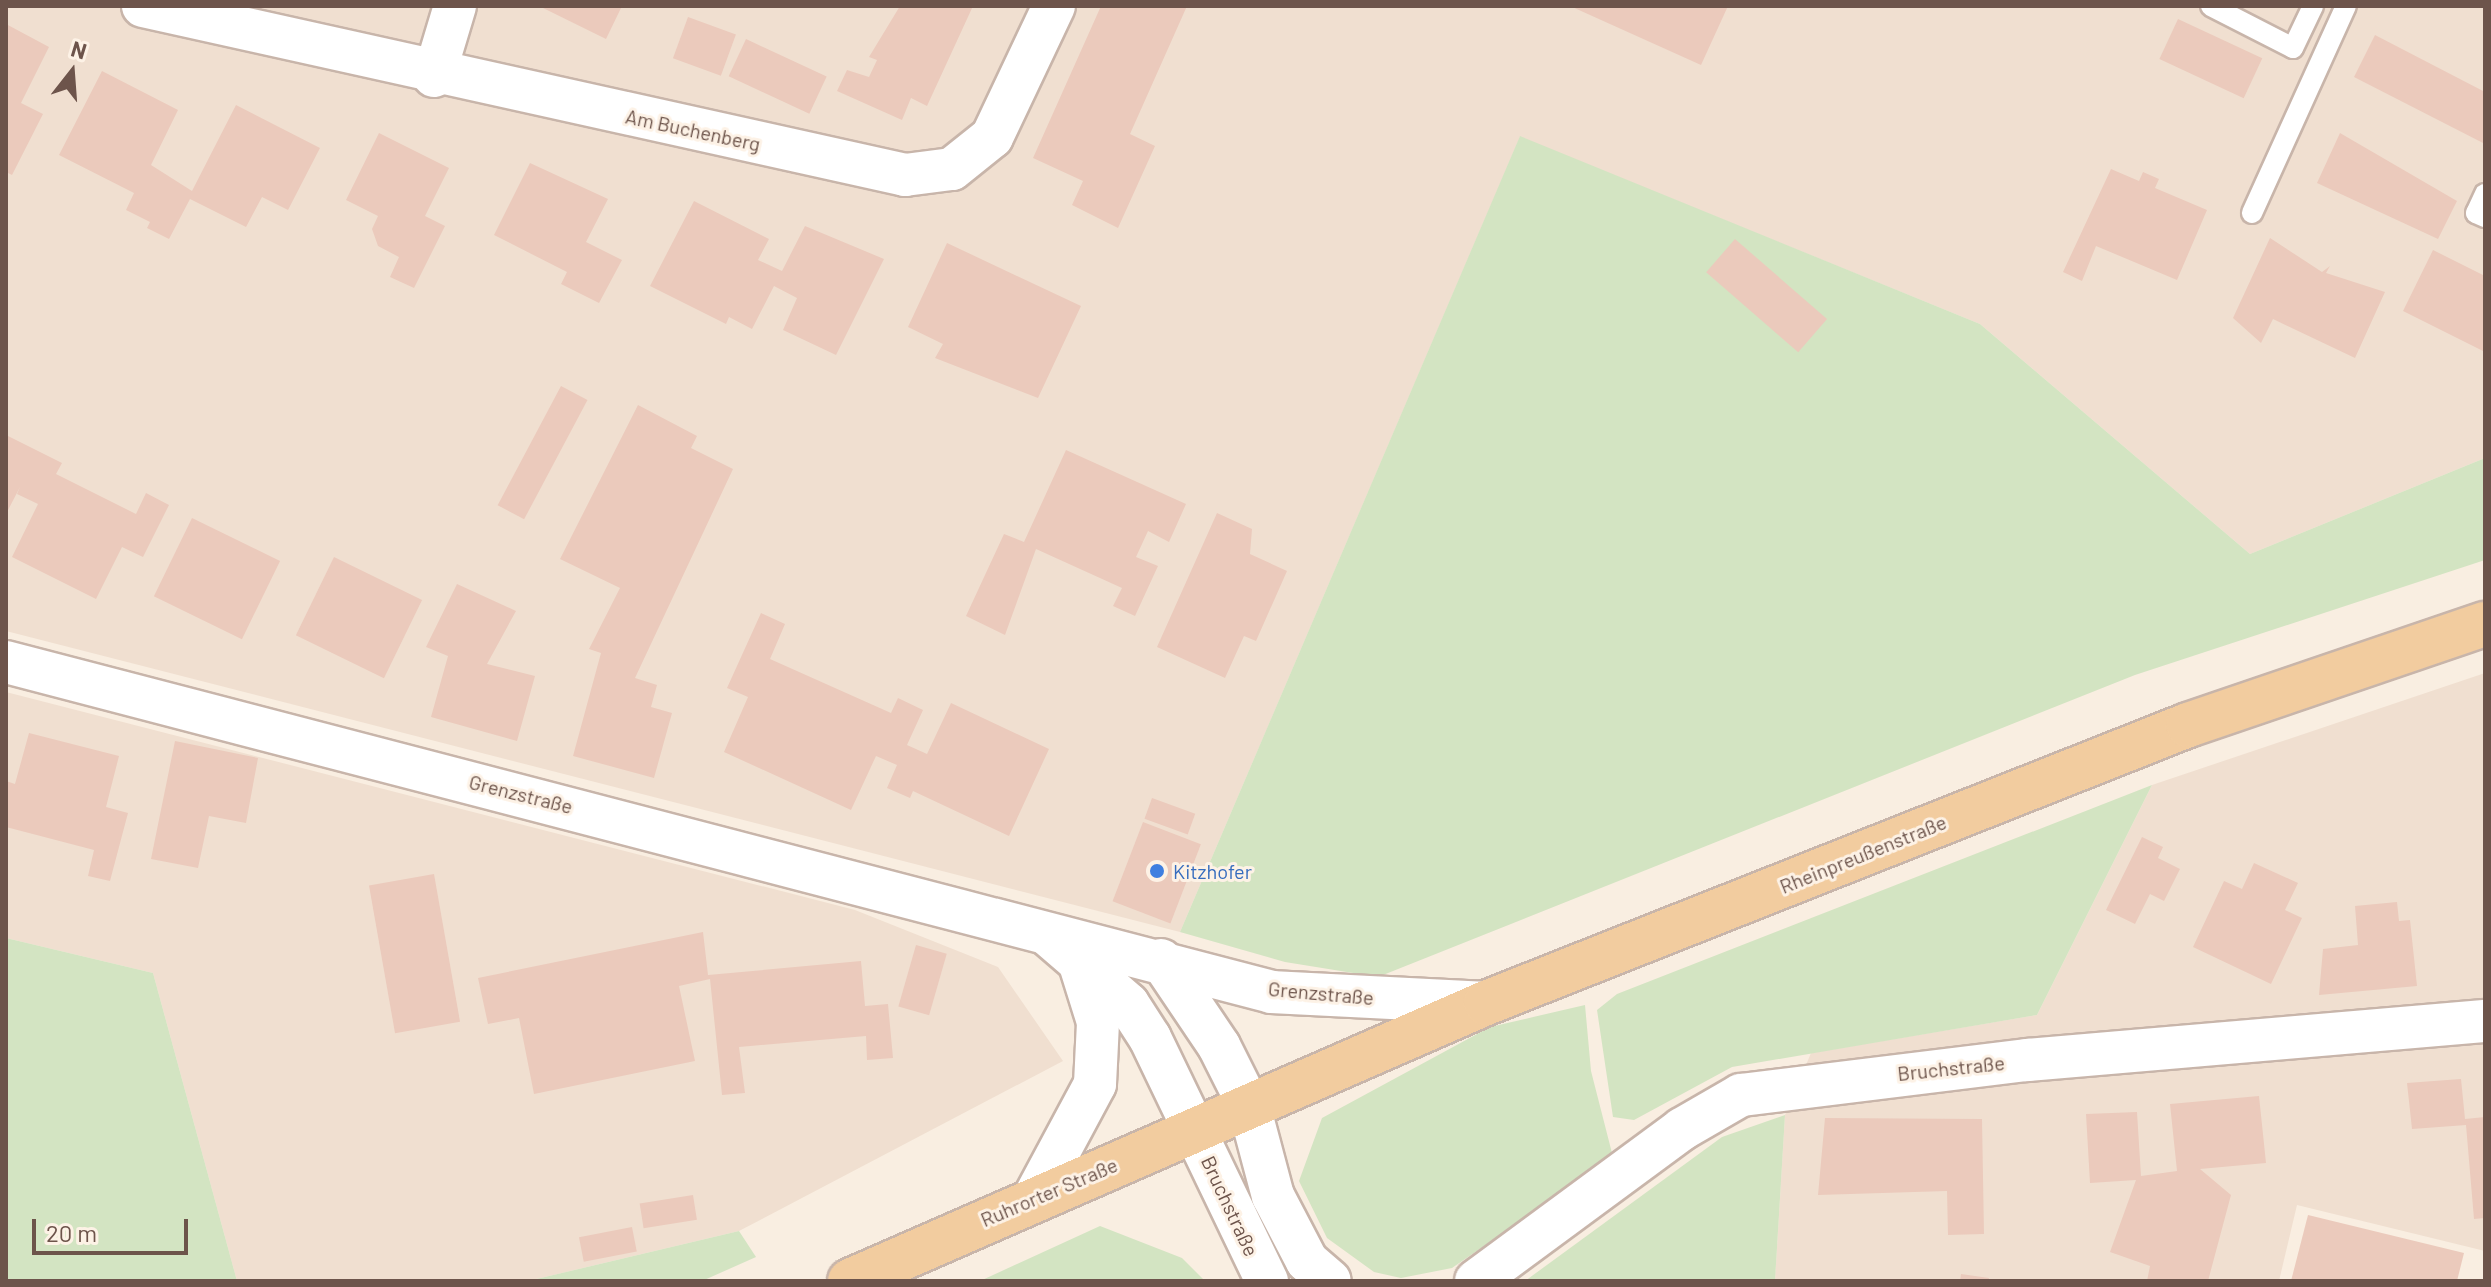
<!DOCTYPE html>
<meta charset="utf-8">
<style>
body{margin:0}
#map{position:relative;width:2491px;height:1287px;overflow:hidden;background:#f9eee1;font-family:Barlow,sans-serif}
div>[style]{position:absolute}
.residential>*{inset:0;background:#f0dfd0}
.green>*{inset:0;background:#d3e4c2}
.building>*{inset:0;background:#ebcabc;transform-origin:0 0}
.roads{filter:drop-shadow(2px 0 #c8b5aa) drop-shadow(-2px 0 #c8b5aa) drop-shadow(0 2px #c8b5aa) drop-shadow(0 -2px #c8b5aa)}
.service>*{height:20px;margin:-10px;padding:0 10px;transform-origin:10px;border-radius:10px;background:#fff}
.minor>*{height:42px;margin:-21px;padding:0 21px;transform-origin:21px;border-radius:21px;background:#fff}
.primary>*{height:44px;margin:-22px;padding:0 22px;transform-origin:22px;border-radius:22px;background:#f2cc9f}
.dots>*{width:22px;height:22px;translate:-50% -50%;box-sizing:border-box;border:4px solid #fdf2e6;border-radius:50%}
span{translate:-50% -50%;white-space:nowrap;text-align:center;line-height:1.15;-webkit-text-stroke:6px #fdf2e6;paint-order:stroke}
.street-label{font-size:20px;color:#6d544b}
.shop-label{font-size:20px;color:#366cbe}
.left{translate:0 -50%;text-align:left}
.frame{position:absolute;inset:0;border:8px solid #6d544b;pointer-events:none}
.north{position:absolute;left:32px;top:32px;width:80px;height:80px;-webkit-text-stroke:6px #fdf2e6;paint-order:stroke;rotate:17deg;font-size:22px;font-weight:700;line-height:32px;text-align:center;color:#6d544b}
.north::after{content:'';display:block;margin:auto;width:28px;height:36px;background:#6d544b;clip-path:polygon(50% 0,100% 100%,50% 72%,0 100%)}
.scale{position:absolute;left:32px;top:1219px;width:156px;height:36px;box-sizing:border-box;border:4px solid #6d544b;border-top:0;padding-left:10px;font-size:24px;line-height:28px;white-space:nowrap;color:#6d544b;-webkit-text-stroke:6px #fdf2e6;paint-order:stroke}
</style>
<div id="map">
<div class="residential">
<i style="clip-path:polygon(6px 6px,2485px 6px,2485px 458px,2250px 554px,1980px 324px,1520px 137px,1180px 932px,6px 631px)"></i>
<i style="clip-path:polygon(2485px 673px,2485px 1251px,2297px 1205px,2279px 1281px,1775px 1281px,1785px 1115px,1811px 1053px,2037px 1015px,2152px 785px)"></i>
<i style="clip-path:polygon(6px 692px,855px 910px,998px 967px,1063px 1061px,739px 1231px,528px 1281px,237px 1281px,153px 973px,6px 938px)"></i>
</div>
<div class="green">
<i style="clip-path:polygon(1520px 136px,1980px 324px,2250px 554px,2485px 458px,2485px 560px,2135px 675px,1378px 977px,1285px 962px,1180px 932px)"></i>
<i style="clip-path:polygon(2152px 785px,2037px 1015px,1732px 1067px,1634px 1120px,1613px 1117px,1597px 1010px,1617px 994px)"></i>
<i style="clip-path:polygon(6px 938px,153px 973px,237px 1281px,6px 1281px)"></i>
<i style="clip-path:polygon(1585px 1005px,1591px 1071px,1613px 1157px,1452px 1268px,1401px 1278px,1374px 1272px,1327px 1238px,1299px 1181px,1322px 1118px,1490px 1027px)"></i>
<i style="clip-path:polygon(1785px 1115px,1775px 1281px,1525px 1281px,1722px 1137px)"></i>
<i style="clip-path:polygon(1100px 1226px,1182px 1258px,1205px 1281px,980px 1281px)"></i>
<i style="clip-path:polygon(739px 1231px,756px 1257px,702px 1281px,528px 1281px)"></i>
</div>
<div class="building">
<i style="clip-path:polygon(539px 6px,622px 6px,606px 39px)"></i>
<i style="clip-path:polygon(900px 6px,973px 6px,927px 106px,911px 98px,902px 120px,837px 91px,847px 70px,869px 77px,877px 60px,869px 57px)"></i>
<i style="clip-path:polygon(1101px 6px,1187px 6px,1130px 134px,1155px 146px,1118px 228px,1072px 205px,1083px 181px,1033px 158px)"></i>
<i style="clip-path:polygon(1570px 6px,1728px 6px,1701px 65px)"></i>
<i style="left:688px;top:17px;width:51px;height:44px;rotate:20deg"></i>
<i style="left:2178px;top:19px;width:93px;height:44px;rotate:25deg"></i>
<i style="clip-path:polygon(6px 24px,49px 47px,21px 103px,43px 114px,12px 175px,6px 172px)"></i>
<i style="clip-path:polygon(2375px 35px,2485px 92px,2485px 144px,2354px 77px)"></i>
<i style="left:746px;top:39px;width:89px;height:41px;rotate:25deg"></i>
<i style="clip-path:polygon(102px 71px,178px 110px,151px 165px,192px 191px,236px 105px,320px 148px,288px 210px,262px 197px,246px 227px,190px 199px,169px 239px,147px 228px,150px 222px,126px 210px,134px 193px,59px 155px)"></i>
<i style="clip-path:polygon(379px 133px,449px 168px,425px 216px,445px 226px,414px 288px,390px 277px,399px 257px,378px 246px,372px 229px,378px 216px,346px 200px)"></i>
<i style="clip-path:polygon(2340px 133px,2457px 201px,2438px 239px,2317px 183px)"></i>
<i style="clip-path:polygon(530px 163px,608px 199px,586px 242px,622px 260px,599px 303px,561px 284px,567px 272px,494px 235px)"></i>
<i style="clip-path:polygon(2111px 169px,2139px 181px,2143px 172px,2159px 179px,2155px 188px,2207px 210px,2177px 280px,2096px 246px,2082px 281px,2063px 272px)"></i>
<i style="clip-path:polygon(694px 201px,769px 239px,758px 260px,782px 271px,805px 226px,884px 259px,836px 355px,783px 330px,797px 298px,774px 286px,752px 329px,729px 317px,726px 324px,650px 286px)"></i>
<i style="clip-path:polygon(2270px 238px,2322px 272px,2330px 266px,2326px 273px,2385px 292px,2355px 358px,2273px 319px,2261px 343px,2233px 318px)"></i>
<i style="left:1735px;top:239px;width:122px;height:44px;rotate:41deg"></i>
<i style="clip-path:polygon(947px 243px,1081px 306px,1038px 398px,935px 358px,943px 344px,908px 327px)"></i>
<i style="clip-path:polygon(2433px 250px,2485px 276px,2485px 352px,2403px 311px)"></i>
<i style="left:561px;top:386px;width:30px;height:135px;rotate:28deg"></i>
<i style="clip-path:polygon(638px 405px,697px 436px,691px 448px,733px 469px,635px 678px,657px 685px,651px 707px,672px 713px,654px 778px,573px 756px,601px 653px,589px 649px,620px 588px,560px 559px)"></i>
<i style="clip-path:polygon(6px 435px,62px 463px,56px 474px,136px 514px,146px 493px,169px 505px,143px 557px,122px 547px,96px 599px,12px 557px,38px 504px,17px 494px,20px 487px,6px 514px)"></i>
<i style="clip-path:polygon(1066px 450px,1186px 504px,1169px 542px,1148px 531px,1136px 557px,1158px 566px,1135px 616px,1113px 606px,1122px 588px,1036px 549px,1005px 635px,966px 616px,1004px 534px,1024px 542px)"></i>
<i style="clip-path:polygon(1217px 513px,1252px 529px,1250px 554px,1287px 571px,1256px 641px,1244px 636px,1225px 678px,1157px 647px)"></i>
<i style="left:192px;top:518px;width:98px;height:87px;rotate:26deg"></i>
<i style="left:334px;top:557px;width:98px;height:87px;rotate:26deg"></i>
<i style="clip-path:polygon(457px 584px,516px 611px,487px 664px,535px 676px,517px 741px,431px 717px,448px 656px,426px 647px)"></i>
<i style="clip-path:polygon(761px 613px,785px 624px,770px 659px,891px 713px,898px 698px,923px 710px,907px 745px,927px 754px,951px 703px,1049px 749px,1009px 836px,913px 791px,910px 798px,887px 788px,897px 765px,876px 756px,851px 810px,724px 752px,748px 697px,727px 688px)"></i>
<i style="clip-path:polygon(29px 733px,119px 756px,106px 807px,128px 813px,110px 881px,88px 876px,94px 850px,6px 827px,6px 781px,15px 784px)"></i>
<i style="clip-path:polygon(175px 741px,258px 758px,246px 823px,209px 816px,198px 868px,151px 859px)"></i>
<i style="left:1152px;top:798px;width:46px;height:22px;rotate:20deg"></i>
<i style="left:1143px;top:822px;width:62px;height:85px;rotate:21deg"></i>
<i style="clip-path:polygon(2142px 837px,2163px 847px,2158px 858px,2180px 869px,2164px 901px,2150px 894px,2135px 924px,2106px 910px)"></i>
<i style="clip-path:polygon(2254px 863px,2298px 883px,2285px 910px,2302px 918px,2271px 984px,2193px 947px,2224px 881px,2242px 889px)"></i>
<i style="left:434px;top:874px;width:150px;height:66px;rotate:80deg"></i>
<i style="clip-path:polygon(2397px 902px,2399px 921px,2410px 920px,2417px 986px,2319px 995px,2323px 949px,2358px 945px,2355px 906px)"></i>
<i style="clip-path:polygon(703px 932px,708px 975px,861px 961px,865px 1006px,888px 1004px,893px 1058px,867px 1060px,866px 1036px,739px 1047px,745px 1093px,722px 1095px,710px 979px,679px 986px,695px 1061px,534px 1094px,519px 1018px,488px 1024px,478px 978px)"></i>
<i style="left:916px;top:945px;width:32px;height:64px;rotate:16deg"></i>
<i style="clip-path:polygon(2461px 1079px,2465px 1119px,2485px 1117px,2485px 1218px,2474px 1219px,2466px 1125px,2412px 1129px,2407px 1083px)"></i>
<i style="clip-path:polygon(2259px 1096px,2266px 1163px,2200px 1169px,2231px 1195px,2208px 1281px,2147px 1281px,2150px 1266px,2110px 1252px,2136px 1180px,2090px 1183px,2086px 1114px,2137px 1112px,2141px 1176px,2177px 1171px,2170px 1104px)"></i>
<i style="clip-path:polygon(1825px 1118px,1982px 1119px,1984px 1234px,1948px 1235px,1947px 1191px,1818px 1195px)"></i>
<i style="left:693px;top:1195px;width:25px;height:54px;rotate:81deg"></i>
<i style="clip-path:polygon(2308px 1215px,2464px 1253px,2457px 1281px,2291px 1281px)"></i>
<i style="left:632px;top:1227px;width:25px;height:54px;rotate:79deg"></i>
<i style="clip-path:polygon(1961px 1274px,1989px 1278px,1988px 1281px,1960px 1281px)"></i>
</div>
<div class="roads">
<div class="service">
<i style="left:2211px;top:6px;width:92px;rotate:27.1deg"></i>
<i style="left:2293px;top:48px;width:47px;rotate:-64.5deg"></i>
<i style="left:2485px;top:194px;width:21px;rotate:115deg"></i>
<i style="left:2476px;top:213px;width:10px;rotate:24deg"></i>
<i style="left:2252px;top:213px;width:227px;rotate:-65.6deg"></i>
</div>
<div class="minor">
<i style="left:143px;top:6px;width:781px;rotate:12.5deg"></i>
<i style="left:905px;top:175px;width:47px;rotate:-7.3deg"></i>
<i style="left:952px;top:169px;width:51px;rotate:-38.7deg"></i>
<i style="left:992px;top:137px;width:145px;rotate:-64.7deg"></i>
<i style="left:434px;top:76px;width:73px;rotate:-73.3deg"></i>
<i style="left:6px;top:662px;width:1308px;rotate:14.61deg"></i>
<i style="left:1272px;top:992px;width:214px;rotate:2.9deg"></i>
<i style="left:1047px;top:934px;width:107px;rotate:40.8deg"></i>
<i style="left:1128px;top:1004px;width:40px;rotate:57.1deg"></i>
<i style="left:1150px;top:1038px;width:270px;rotate:64.3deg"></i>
<i style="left:1161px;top:960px;width:104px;rotate:56deg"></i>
<i style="left:1219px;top:1046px;width:67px;rotate:63.4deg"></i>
<i style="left:1249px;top:1106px;width:93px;rotate:75.1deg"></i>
<i style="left:1273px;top:1196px;width:73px;rotate:62.4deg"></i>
<i style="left:1307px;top:1261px;width:30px;rotate:41deg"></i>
<i style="left:1035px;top:1196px;width:127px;rotate:-61.8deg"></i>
<i style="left:1095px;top:1084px;width:62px;rotate:-87.2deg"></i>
<i style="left:1098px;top:1022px;width:64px;rotate:-107.3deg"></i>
<i style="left:1476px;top:1281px;width:256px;rotate:-36.4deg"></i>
<i style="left:1682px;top:1129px;width:68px;rotate:-30deg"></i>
<i style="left:1741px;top:1095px;width:289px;rotate:-7deg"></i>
<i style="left:2028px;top:1060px;width:459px;rotate:-4.9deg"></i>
</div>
<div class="primary">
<i style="left:850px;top:1281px;width:694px;rotate:-23.61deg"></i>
<i style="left:1486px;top:1003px;width:755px;rotate:-21.6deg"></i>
<i style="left:2188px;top:725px;width:314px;rotate:-18.8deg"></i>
</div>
</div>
<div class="dots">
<i style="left:1157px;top:871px;background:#3f7fe0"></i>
</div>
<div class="street-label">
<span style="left:693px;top:130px;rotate:12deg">Am Buchenberg</span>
<span style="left:521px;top:794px;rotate:14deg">Grenzstraße</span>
<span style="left:1863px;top:854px;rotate:-22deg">Rheinpreußenstraße</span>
<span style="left:1321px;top:993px;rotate:5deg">Grenzstraße</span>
<span style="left:1951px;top:1068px;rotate:-6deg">Bruchstraße</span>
<span style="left:1049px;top:1192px;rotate:-23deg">Ruhrorter Straße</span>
<span style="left:1230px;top:1206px;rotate:65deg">Bruchstraße</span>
</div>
<div class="shop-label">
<span class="left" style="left:1173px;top:871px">Kitzhofer</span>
</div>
<div class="frame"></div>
<div class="north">N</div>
<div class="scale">20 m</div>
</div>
